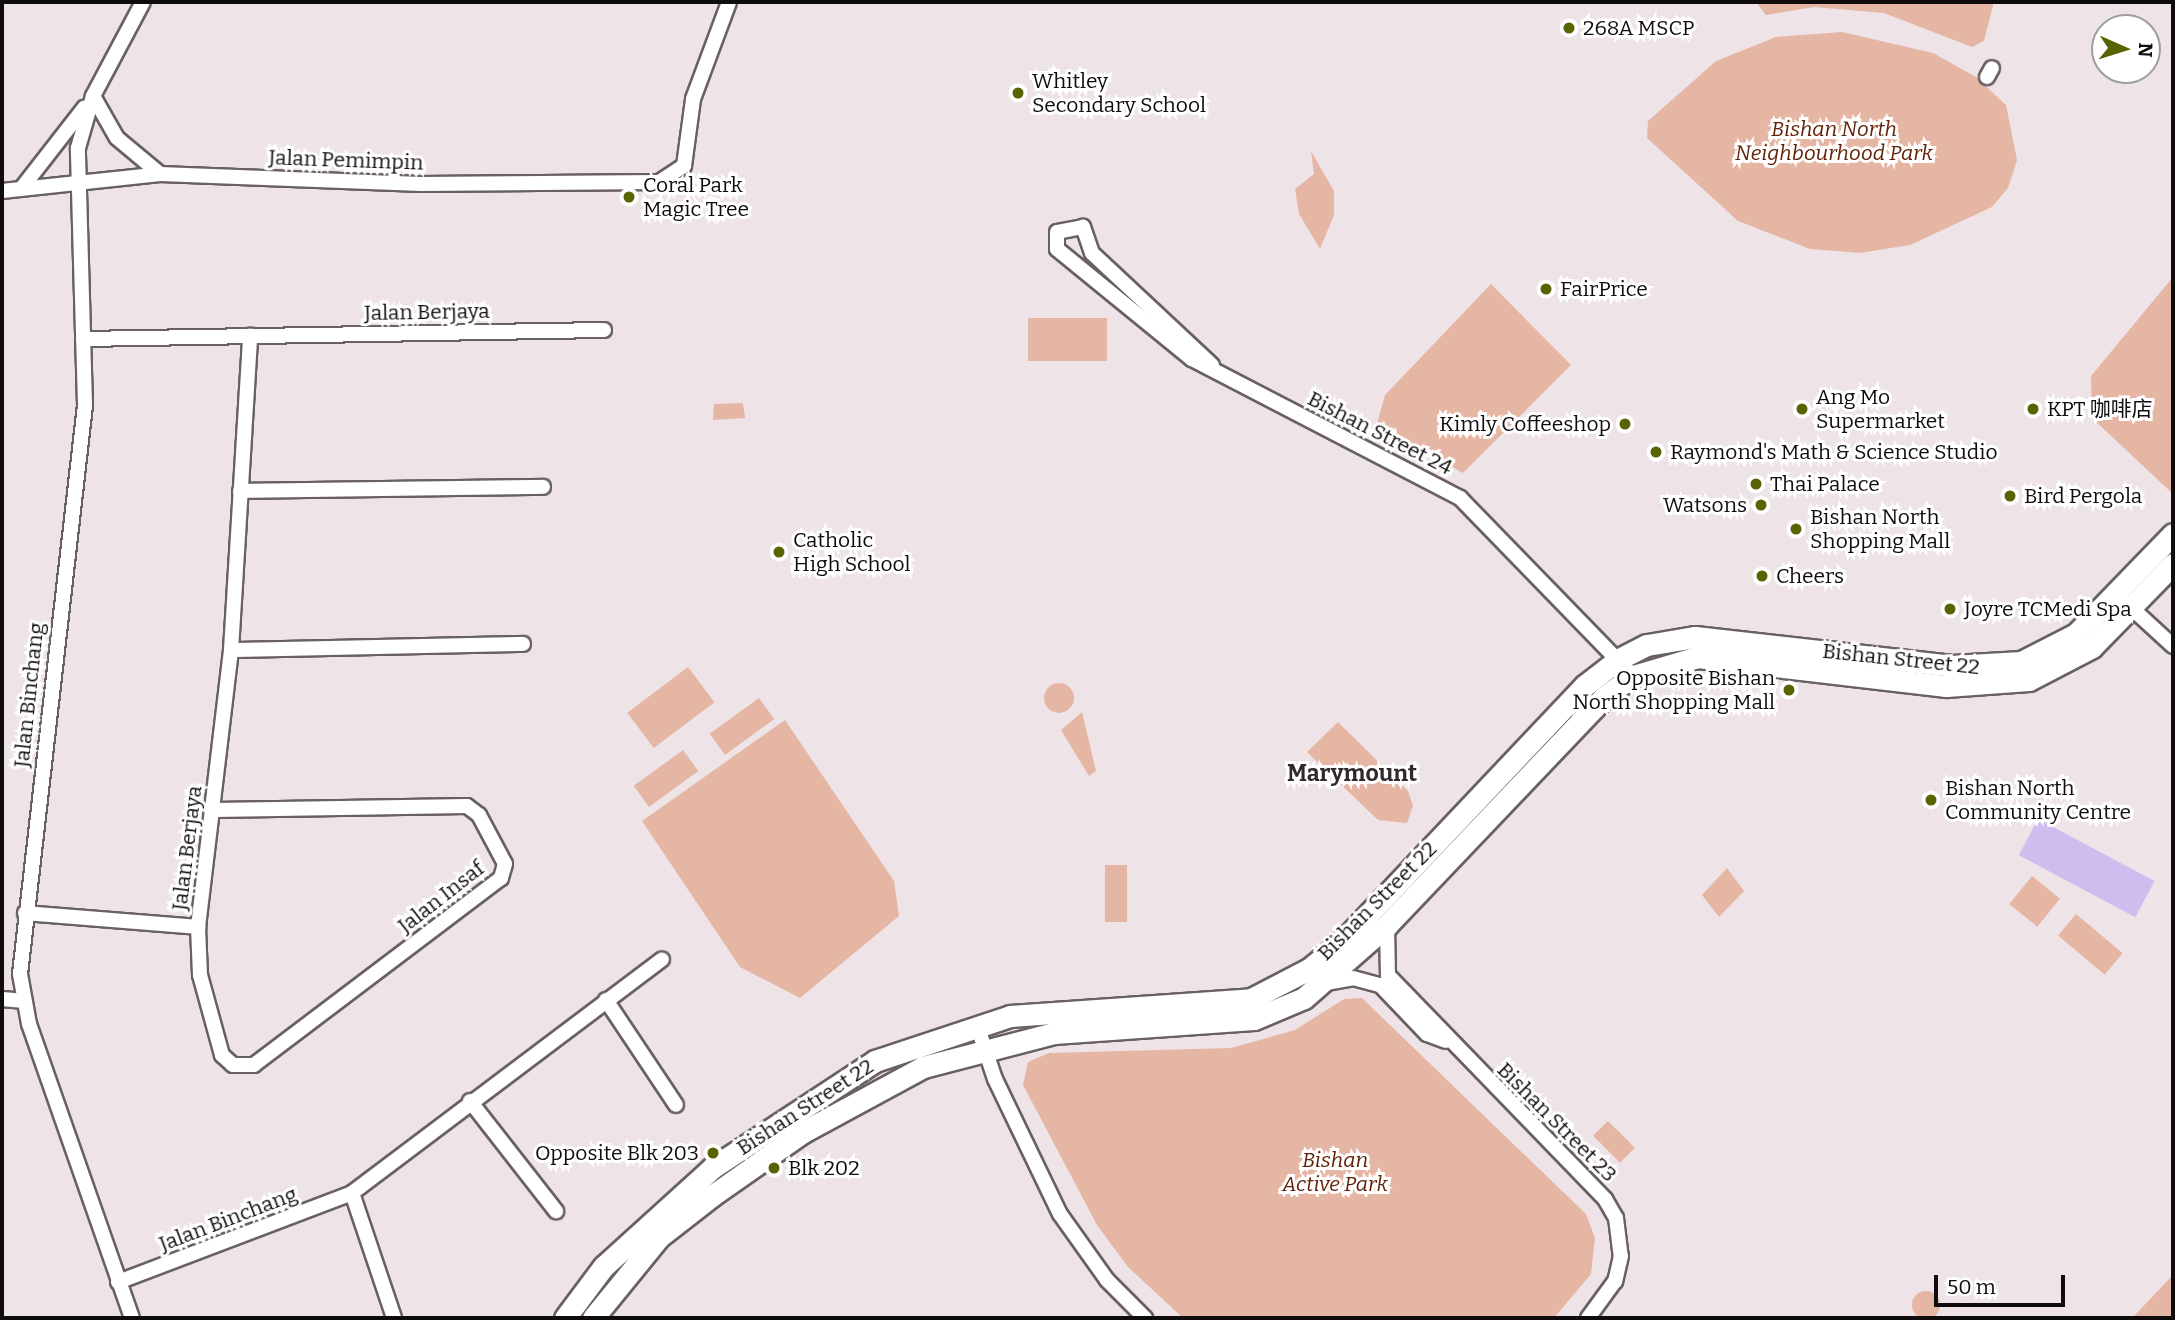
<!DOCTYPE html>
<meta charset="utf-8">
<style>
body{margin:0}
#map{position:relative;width:2175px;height:1320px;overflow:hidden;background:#eee3e7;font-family:Bitter,"Noto Sans SC",serif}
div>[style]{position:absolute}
.green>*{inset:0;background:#e6b6a5;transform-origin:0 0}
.round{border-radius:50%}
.water>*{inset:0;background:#cebdee;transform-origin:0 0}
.roads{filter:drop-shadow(2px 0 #696064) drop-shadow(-2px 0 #696064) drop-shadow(0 2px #696064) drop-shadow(0 -2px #696064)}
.street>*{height:14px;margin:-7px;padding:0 7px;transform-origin:7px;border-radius:7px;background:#fff}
.secondary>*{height:21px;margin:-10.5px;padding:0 10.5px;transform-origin:10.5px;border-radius:10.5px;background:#fff}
.dots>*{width:19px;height:19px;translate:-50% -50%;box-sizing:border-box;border:4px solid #fff;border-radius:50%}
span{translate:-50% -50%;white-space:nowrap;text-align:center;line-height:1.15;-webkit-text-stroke:6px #fff;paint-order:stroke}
.poi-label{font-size:21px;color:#100c0e}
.left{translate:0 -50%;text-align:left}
.right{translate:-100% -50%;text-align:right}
.park-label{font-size:21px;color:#622207;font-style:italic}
.street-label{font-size:21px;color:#100c0e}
.neighbourhood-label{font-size:23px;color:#30282c;font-weight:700}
.frame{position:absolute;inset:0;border:4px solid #100c0e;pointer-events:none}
.north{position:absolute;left:2091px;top:14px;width:70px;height:70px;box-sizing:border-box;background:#fff;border:2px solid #9f9e9f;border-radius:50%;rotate:93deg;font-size:19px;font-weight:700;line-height:28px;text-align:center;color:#100c0e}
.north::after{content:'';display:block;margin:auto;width:24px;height:32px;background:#596301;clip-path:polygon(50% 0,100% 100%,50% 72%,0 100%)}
.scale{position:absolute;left:1934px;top:1275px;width:131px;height:32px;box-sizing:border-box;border:4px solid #100c0e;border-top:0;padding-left:9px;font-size:21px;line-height:24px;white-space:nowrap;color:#100c0e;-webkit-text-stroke:5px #fff;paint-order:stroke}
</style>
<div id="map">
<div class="green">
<i style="clip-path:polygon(1756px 2px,1994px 2px,1984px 41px,1972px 47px,1884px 13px,1814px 7px,1766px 15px)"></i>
<i style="clip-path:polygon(1842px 32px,1933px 53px,1976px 77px,2006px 105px,2017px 160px,2008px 188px,1992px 207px,1910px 245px,1860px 253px,1810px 249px,1738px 221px,1647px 138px,1648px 121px,1716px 61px,1776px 37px)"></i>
<i style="clip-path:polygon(1311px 151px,1334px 191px,1334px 215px,1320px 249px,1299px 214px,1295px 189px,1314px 174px)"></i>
<i style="clip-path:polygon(2173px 277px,2173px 494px,2092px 418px,2091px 376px)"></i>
<i style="clip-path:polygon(1491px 284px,1571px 365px,1463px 473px,1377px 424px,1385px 395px)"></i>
<i style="left:1028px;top:318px;width:79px;height:43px"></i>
<i style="clip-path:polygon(743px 403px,745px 418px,713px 420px,714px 404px)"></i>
<i style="left:688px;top:667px;width:44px;height:76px;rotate:53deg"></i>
<i class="round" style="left:1044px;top:683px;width:30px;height:30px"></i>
<i style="left:759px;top:698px;width:26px;height:61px;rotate:54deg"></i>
<i style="clip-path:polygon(1082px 712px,1096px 771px,1089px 776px,1061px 730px)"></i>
<i style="clip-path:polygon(785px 720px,894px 881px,899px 916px,800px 998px,740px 967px,642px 821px)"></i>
<i style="clip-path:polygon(1338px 722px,1408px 791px,1413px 806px,1407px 823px,1378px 820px,1307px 752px)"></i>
<i style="left:683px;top:750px;width:26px;height:61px;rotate:54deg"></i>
<i style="left:1105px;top:865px;width:22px;height:57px"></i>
<i style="clip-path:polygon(1727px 868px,1744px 891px,1719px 917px,1702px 895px)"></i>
<i style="left:2032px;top:876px;width:36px;height:36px;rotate:39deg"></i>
<i style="left:2076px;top:914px;width:61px;height:28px;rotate:40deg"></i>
<i style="clip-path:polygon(1362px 998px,1586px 1214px,1595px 1238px,1591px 1274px,1554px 1318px,1183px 1318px,1128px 1267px,1097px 1225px,1023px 1085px,1028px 1062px,1049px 1053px,1231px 1048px,1295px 1030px,1344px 999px)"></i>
<i style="left:1608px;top:1121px;width:38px;height:21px;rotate:45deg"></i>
<i style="clip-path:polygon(2173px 1275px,2173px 1318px,2132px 1318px)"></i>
<i class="round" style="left:1912px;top:1291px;width:28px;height:28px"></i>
</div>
<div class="water">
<i style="left:2038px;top:819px;width:132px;height:41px;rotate:28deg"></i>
</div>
<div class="roads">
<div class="street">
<i style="left:1987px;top:77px;width:10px;rotate:-61deg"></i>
<i style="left:93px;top:96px;width:48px;rotate:60.3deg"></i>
<i style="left:117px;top:138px;width:56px;rotate:39.9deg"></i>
<i style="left:21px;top:189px;width:103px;rotate:-52.1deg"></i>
<i style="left:2px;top:191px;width:159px;rotate:-6.1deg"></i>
<i style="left:160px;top:174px;width:261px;rotate:2.2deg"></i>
<i style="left:421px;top:184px;width:238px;rotate:-0.5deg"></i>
<i style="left:659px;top:182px;width:30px;rotate:-33deg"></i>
<i style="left:684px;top:166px;width:68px;rotate:-82.3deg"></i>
<i style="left:693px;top:99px;width:103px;rotate:-69.6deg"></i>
<i style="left:83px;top:339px;width:521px;rotate:-0.99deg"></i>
<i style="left:1212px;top:365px;width:164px;rotate:-137deg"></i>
<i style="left:1092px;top:253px;width:28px;rotate:-109deg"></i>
<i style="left:1083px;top:227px;width:26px;rotate:169deg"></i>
<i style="left:1057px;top:232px;width:17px;rotate:90deg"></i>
<i style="left:1057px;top:249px;width:174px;rotate:39.2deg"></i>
<i style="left:1192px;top:359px;width:302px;rotate:27.4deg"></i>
<i style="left:1460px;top:498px;width:248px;rotate:45.8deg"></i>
<i style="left:240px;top:491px;width:303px;rotate:-0.8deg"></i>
<i style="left:2125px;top:602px;width:65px;rotate:42.5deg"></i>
<i style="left:231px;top:650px;width:292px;rotate:-1.2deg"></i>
<i style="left:214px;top:810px;width:253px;rotate:-0.9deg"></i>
<i style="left:467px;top:806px;width:15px;rotate:37deg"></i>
<i style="left:479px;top:815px;width:55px;rotate:62deg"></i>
<i style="left:505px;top:864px;width:15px;rotate:106deg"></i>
<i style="left:501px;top:878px;width:310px;rotate:142.9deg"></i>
<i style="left:254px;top:1065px;width:21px;rotate:180deg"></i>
<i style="left:233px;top:1065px;width:15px;rotate:-138deg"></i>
<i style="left:222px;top:1055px;width:83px;rotate:-105.4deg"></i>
<i style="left:200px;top:975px;width:48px;rotate:-92.4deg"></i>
<i style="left:198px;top:927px;width:279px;rotate:-83.2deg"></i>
<i style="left:231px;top:650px;width:315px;rotate:-86.5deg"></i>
<i style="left:25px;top:913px;width:174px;rotate:4.6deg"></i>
<i style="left:1387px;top:925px;width:50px;rotate:88.9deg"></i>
<i style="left:1388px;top:975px;width:312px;rotate:45.9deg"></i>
<i style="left:1605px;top:1199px;width:22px;rotate:60deg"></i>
<i style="left:1616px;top:1218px;width:38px;rotate:83deg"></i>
<i style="left:1621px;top:1256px;width:26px;rotate:103deg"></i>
<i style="left:1615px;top:1281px;width:46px;rotate:126.1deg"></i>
<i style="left:1326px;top:983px;width:27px;rotate:-10deg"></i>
<i style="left:1353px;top:978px;width:28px;rotate:15deg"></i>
<i style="left:1380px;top:985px;width:68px;rotate:46.2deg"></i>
<i style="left:1427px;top:1034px;width:20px;rotate:20deg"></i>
<i style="left:2px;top:999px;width:21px;rotate:5deg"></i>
<i style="left:606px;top:1000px;width:126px;rotate:56.3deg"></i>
<i style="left:977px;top:1025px;width:57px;rotate:71.6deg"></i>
<i style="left:995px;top:1079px;width:150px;rotate:64.3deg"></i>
<i style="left:1060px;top:1214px;width:81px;rotate:54.5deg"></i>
<i style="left:1107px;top:1280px;width:54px;rotate:45deg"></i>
<i style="left:470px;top:1101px;width:140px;rotate:52deg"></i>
<i style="left:352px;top:1193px;width:132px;rotate:71.4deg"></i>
<i style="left:118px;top:1282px;width:250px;rotate:-20.8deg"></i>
<i style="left:352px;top:1193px;width:388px;rotate:-37deg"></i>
<i style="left:132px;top:1318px;width:312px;rotate:-109.3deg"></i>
<i style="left:29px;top:1024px;width:51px;rotate:-100.2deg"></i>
<i style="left:20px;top:974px;width:573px;rotate:-83.48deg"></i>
<i style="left:85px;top:405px;width:257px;rotate:-91.6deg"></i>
<i style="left:78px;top:148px;width:54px;rotate:-73.9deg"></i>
<i style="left:93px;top:96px;width:106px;rotate:-62deg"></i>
</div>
<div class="secondary">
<i style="left:565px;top:1318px;width:64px;rotate:-53.3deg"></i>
<i style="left:603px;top:1267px;width:147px;rotate:-42.2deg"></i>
<i style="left:712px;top:1168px;width:195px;rotate:-33.3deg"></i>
<i style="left:875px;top:1061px;width:142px;rotate:-18.4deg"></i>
<i style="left:1010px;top:1016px;width:242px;rotate:-4deg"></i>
<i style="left:1251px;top:999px;width:65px;rotate:-27.3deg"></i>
<i style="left:1309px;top:969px;width:44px;rotate:-39.5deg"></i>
<i style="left:1343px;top:941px;width:351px;rotate:-46.6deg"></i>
<i style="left:1584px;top:686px;width:44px;rotate:-37.6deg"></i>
<i style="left:1619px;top:659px;width:31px;rotate:-27deg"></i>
<i style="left:1647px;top:645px;width:49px;rotate:-9.5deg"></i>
<i style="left:1695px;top:637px;width:259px;rotate:6.4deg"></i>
<i style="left:1952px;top:666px;width:69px;rotate:-3.3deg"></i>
<i style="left:2021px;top:662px;width:62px;rotate:-27deg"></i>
<i style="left:2076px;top:634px;width:139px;rotate:-45.9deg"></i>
<i style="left:593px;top:1318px;width:104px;rotate:-50.8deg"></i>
<i style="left:659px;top:1237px;width:68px;rotate:-37.9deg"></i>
<i style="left:713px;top:1195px;width:110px;rotate:-35deg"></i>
<i style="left:803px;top:1132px;width:136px;rotate:-28.4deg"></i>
<i style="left:923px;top:1067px;width:135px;rotate:-14.5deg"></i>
<i style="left:1054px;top:1033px;width:200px;rotate:-4deg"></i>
<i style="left:1254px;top:1019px;width:54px;rotate:-22.8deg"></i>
<i style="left:1304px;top:998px;width:111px;rotate:-41.3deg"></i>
<i style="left:1387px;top:925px;width:315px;rotate:-46.4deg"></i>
<i style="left:1604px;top:697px;width:36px;rotate:-36deg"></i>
<i style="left:1633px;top:676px;width:68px;rotate:-16.3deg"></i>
<i style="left:1698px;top:657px;width:250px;rotate:6.7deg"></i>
<i style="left:1946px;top:686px;width:83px;rotate:-4.1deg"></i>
<i style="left:2029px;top:680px;width:71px;rotate:-27.6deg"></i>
<i style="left:2092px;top:647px;width:116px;rotate:-45.7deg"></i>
</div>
</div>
<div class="dots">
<i style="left:1569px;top:28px;background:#596301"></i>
<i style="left:1018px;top:93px;background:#596301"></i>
<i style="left:629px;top:197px;background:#596301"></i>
<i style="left:1546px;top:289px;background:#596301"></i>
<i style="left:1802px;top:409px;background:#596301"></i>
<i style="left:2033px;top:409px;background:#596301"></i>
<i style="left:1625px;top:424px;background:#596301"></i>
<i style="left:1656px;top:452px;background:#596301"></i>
<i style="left:1756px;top:484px;background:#596301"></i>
<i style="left:2010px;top:496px;background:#596301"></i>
<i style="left:1761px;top:505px;background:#596301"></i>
<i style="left:1796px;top:529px;background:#596301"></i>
<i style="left:779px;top:552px;background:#596301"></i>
<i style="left:1762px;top:576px;background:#596301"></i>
<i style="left:1950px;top:609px;background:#596301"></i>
<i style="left:1789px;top:690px;background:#596301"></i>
<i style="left:1931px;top:800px;background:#596301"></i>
<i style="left:713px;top:1153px;background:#596301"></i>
<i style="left:774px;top:1168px;background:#596301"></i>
</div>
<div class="poi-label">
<span class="left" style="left:1583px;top:28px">268A MSCP</span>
<span class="left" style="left:1032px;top:93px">Whitley<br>Secondary School</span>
<span class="left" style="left:643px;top:197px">Coral Park<br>Magic Tree</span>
<span class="left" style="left:1560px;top:289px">FairPrice</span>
<span class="left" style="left:1816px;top:409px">Ang Mo<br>Supermarket</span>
<span class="left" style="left:2047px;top:409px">KPT 咖啡店</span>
<span class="right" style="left:1611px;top:424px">Kimly Coffeeshop</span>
<span class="left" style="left:1670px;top:452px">Raymond's Math &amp; Science Studio</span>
<span class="left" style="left:1770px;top:484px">Thai Palace</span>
<span class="left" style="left:2024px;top:496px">Bird Pergola</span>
<span class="right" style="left:1747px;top:505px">Watsons</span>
<span class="left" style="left:1810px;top:529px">Bishan North<br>Shopping Mall</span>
<span class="left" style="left:793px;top:552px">Catholic<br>High School</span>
<span class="left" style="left:1776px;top:576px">Cheers</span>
<span class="left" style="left:1964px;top:609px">Joyre TCMedi Spa</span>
<span class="right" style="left:1775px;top:690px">Opposite Bishan<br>North Shopping Mall</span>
<span class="left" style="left:1945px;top:800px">Bishan North<br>Community Centre</span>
<span class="right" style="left:699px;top:1153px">Opposite Blk 203</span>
<span class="left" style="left:788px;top:1168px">Blk 202</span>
</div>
<div class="park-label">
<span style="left:1834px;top:141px">Bishan North<br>Neighbourhood Park</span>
<span style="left:1335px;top:1172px">Bishan<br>Active Park</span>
</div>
<div class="street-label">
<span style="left:346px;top:160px;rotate:2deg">Jalan Pemimpin</span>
<span style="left:427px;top:312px;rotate:-1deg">Jalan Berjaya</span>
<span style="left:1380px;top:433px;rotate:27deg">Bishan Street 24</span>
<span style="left:1901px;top:659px;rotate:6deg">Bishan Street 22</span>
<span style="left:29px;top:695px;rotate:-84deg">Jalan Binchang</span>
<span style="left:187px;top:848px;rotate:-83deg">Jalan Berjaya</span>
<span style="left:441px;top:897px;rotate:-38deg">Jalan Insaf</span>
<span style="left:1377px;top:901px;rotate:-45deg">Bishan Street 22</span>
<span style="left:805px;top:1107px;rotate:-33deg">Bishan Street 22</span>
<span style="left:1557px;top:1122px;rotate:45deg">Bishan Street 23</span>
<span style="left:228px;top:1219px;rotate:-21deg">Jalan Binchang</span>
</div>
<div class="neighbourhood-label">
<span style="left:1352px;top:773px">Marymount</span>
</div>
<div class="frame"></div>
<div class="north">N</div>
<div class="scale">50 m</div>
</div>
